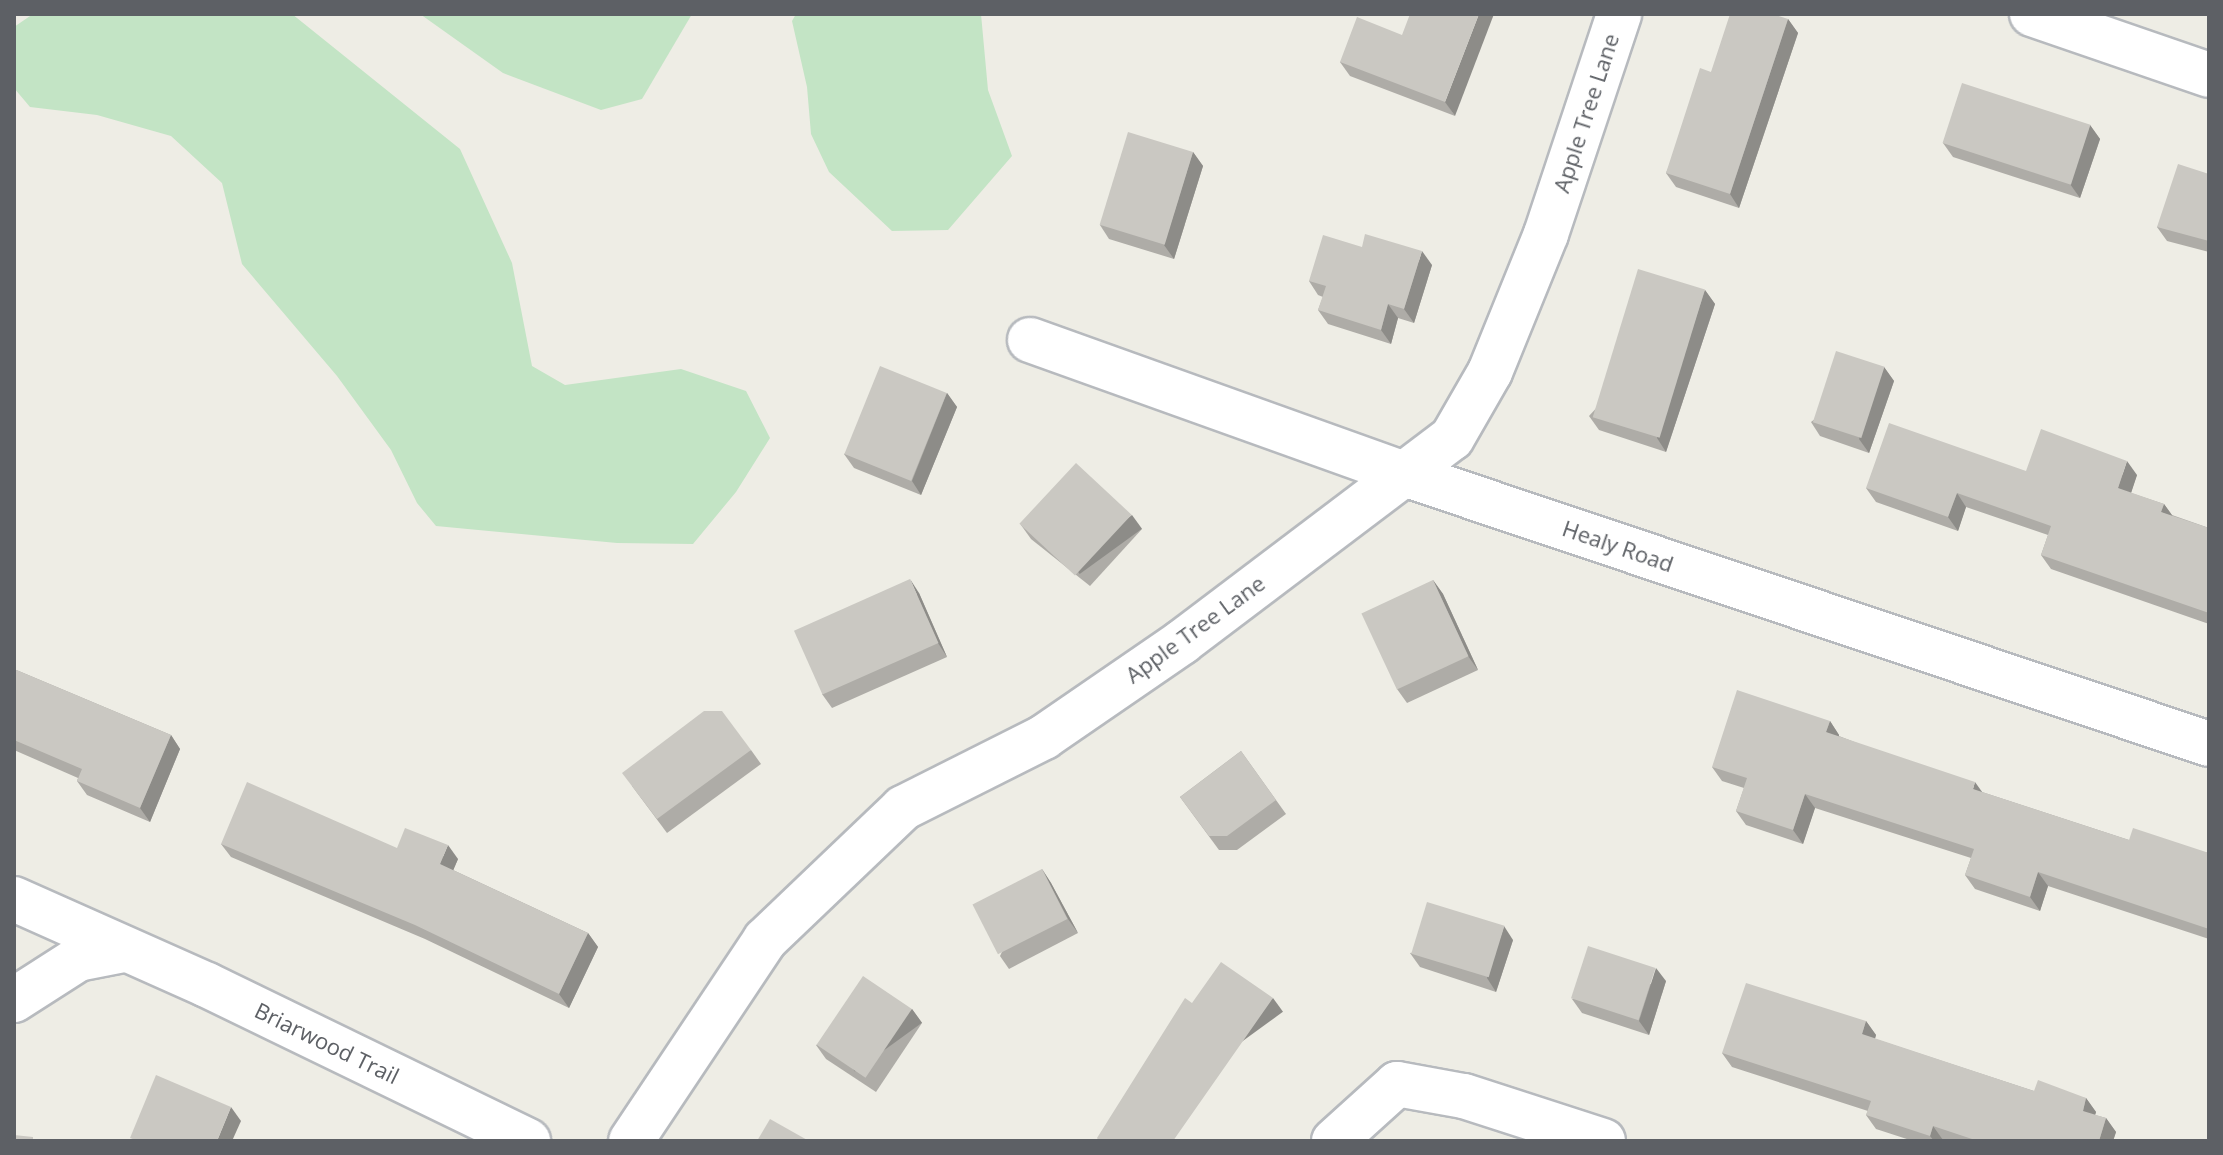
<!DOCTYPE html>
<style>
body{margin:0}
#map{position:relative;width:2223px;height:1155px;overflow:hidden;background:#eeede5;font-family:"Open Sans",sans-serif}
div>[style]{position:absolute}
.green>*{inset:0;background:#c3e4c5}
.roads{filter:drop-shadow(2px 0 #b7babe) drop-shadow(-2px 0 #b7babe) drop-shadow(0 2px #b7babe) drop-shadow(0 -2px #b7babe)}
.street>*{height:44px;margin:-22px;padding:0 22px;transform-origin:22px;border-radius:22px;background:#fff}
.wall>*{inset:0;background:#aeaca7}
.shaded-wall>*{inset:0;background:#8d8c88;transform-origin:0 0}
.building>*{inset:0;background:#cac8c2;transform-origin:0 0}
span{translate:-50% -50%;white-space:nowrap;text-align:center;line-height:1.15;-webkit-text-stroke:6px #fff;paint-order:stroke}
.street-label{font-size:22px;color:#5d6065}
.frame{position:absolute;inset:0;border:16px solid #5d6065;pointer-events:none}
</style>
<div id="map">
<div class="green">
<i style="clip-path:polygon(33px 14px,292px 14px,460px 149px,512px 263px,532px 366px,565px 385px,681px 369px,746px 391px,770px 438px,736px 492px,693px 544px,617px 543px,436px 526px,417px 503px,391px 450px,337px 376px,242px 264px,222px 183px,171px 136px,97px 115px,30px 107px,14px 88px,14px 27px)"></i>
<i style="clip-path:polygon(420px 14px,692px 14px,642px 99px,601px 110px,503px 73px)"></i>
<i style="clip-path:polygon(796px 14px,981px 14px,988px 90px,1012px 156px,948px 230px,892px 231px,829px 172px,811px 134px,807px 87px,792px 21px)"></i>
</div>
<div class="roads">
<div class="street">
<i style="left:2032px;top:14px;width:187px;rotate:19deg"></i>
<i style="left:1030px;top:340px;width:394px;rotate:19.7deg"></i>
<i style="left:1401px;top:473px;width:852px;rotate:18.54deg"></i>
<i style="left:14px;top:899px;width:211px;rotate:24deg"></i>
<i style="left:207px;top:985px;width:357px;rotate:25.9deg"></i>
<i style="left:14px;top:1000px;width:76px;rotate:-32.6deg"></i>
<i style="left:78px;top:959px;width:47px;rotate:-11.1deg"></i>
<i style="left:631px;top:1141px;width:242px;rotate:-56.3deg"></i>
<i style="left:765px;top:940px;width:191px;rotate:-43.7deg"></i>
<i style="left:903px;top:808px;width:158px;rotate:-26.7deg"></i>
<i style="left:1044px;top:737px;width:168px;rotate:-34.5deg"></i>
<i style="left:1182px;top:642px;width:338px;rotate:-37.1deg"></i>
<i style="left:1452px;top:438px;width:76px;rotate:-60.1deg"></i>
<i style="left:1490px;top:372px;width:149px;rotate:-67.9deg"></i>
<i style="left:1546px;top:234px;width:232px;rotate:-71.6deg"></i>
<i style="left:1334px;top:1141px;width:85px;rotate:-42.1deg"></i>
<i style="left:1397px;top:1084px;width:68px;rotate:10.2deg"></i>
<i style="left:1464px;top:1096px;width:146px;rotate:17.9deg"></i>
</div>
</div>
<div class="wall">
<i style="clip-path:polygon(1788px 19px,1798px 33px,1739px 208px,1676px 187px,1666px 173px,1711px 72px)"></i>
<i style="clip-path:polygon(1402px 35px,1455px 116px,1350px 76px,1340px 62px)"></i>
<i style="clip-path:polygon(2090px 125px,2100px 139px,2080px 198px,1953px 157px,1943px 143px)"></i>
<i style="clip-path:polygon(1193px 152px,1203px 166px,1174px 259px,1109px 239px,1100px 225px)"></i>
<i style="clip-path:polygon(2209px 174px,2209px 252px,2167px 241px,2157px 227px)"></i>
<i style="clip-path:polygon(1362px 247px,1432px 265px,1414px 323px,1398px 318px,1391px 344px,1328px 324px,1318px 310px,1323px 297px,1318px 295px,1309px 281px)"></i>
<i style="clip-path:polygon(1705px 290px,1715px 304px,1666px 452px,1599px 430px,1589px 416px)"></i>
<i style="clip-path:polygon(1884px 367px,1894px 381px,1869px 453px,1820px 436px,1811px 422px)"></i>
<i style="clip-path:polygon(947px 393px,957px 407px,921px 495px,854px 468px,844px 454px)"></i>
<i style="clip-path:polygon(2026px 471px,2137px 475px,2131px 493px,2164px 504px,2172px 515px,2209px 528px,2209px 624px,2051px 569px,2041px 555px,2048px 535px,1966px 507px,1958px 531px,1876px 502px,1866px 488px)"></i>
<i style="clip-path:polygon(1021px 525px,1142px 529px,1090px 586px,1031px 539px)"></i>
<i style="clip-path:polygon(1433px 580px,1443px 594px,1478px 670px,1407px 703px,1397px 689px)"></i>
<i style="clip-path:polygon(919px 593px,947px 657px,832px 708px,822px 694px)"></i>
<i style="clip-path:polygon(14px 669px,171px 735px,180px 749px,150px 822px,87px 795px,77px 781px,78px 778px,14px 750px)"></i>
<i style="clip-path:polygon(1830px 721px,1839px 735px,1839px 736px,1982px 792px,2129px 840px,2209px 853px,2209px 939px,2048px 886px,2040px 911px,1975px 889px,1965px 875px,1971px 858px,1815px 808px,1803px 844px,1746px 825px,1736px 811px,1744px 788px,1722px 781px,1712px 767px)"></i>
<i style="clip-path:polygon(751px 750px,761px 764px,667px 833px,632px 786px)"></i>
<i style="clip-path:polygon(1241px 751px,1286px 814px,1237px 850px,1219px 850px,1180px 797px)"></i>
<i style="clip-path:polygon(221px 844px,397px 848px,458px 859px,453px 870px,588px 933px,598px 947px,569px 1008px,425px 939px,231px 857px)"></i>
<i style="clip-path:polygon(1042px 869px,1051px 883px,1078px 933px,1009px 969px,1000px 956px)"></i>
<i style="clip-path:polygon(1513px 940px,1496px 992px,1420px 967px,1410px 953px)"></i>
<i style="clip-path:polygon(1666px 981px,1649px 1035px,1582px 1013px,1572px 999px)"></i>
<i style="clip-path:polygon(912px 1009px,922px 1023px,876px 1092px,826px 1059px,816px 1045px)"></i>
<i style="clip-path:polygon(1866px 1021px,1876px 1035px,1875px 1039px,2034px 1091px,2086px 1098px,2096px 1112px,2095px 1115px,2106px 1118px,2116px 1132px,2113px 1141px,1946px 1141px,1943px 1140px,1942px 1141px,1913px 1141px,1876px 1129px,1866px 1115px,1868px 1111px,1732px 1067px,1722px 1053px)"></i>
</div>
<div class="shaded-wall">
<i style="clip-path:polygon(1479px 14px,1494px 14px,1455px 116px,1445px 102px)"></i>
<i style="clip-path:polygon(1788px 19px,1798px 33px,1739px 208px,1730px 194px)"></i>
<i style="clip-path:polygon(2090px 125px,2100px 139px,2080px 198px,2070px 184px)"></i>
<i style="clip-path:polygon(1193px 152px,1203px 166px,1174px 259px,1164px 245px)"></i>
<i style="clip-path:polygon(1422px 251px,1432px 265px,1414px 323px,1404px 309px)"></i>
<i style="clip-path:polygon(1705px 290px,1715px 304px,1666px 452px,1657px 438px)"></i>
<i style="clip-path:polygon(1388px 304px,1398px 318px,1391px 344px,1381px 330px)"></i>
<i style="clip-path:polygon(1884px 367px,1894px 381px,1869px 453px,1859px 439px)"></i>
<i style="clip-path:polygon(947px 393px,957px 407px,921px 495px,912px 481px)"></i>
<i style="clip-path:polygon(2127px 461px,2137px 475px,2128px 502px,2118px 488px)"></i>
<i style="clip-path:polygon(1957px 493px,1966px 507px,1958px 531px,1948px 517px)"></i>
<i style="clip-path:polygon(2164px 504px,2174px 518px,2161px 512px)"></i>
<i style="left:1132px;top:515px;width:17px;height:77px;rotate:54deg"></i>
<i style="clip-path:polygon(910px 579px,919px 593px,947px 657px,938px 643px)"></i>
<i style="clip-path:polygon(1433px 580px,1443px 594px,1478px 670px,1468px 656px)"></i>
<i style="clip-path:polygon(1830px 721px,1839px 735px,1836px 746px,1826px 732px)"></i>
<i style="clip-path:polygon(171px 735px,180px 749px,150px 822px,140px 808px)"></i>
<i style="clip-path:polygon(1975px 782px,1985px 796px,1973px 789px)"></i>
<i style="clip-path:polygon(1805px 794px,1815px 808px,1803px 844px,1793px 830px)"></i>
<i style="clip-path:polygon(448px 845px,458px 859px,450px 878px,440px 864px)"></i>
<i style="clip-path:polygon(1042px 869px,1051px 883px,1078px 933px,1068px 919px)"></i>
<i style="clip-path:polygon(2038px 872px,2048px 886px,2040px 911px,2030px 897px)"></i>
<i style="clip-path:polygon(1504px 926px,1513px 940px,1496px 992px,1487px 978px)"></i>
<i style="clip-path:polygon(588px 933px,598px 947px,569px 1008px,559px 994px)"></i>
<i style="clip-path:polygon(1656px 968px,1666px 981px,1649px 1035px,1639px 1021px)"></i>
<i style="left:1273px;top:998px;width:17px;height:174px;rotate:54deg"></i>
<i style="left:912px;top:1009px;width:17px;height:83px;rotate:54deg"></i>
<i style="clip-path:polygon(1866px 1021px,1876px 1035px,1872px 1048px,1862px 1034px)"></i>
<i style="clip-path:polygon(2086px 1098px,2096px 1112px,2092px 1125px,2083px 1111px)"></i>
<i style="clip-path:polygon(231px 1107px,241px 1121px,232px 1141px,217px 1141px)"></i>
<i style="clip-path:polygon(2106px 1118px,2116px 1132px,2113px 1141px,2099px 1141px)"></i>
<i style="clip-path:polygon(1933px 1126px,1943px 1140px,1942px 1141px,1934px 1141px,1930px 1136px)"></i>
</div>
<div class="building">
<i style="clip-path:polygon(1410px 14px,1479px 14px,1445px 102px,1340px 62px,1357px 17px,1402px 35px)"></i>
<i style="clip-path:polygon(1730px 14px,1773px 14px,1788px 19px,1730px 194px,1666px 173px,1700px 68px,1711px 72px)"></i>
<i style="left:1962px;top:83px;width:135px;height:63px;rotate:18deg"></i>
<i style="left:1128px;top:132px;width:68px;height:97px;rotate:17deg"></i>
<i style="clip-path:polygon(2178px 164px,2209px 174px,2209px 241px,2157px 227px)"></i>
<i style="clip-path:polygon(1365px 234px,1422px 251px,1404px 309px,1388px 304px,1381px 330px,1318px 310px,1326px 286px,1309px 281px,1323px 235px,1362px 247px)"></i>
<i style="left:1638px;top:269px;width:70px;height:155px;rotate:17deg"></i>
<i style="left:1836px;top:351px;width:51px;height:75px;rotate:18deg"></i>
<i style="left:880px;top:366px;width:72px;height:95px;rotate:22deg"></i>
<i style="clip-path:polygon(1889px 423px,2026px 471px,2041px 429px,2127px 461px,2118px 488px,2164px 504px,2161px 512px,2209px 528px,2209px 613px,2041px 555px,2051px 526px,1957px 493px,1948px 517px,1866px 488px)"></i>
<i style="left:1076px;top:463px;width:76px;height:83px;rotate:43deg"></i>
<i style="left:910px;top:579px;width:70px;height:127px;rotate:66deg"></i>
<i style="left:1433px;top:580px;width:84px;height:79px;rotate:65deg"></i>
<i style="clip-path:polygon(14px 669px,171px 735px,140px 808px,77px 781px,82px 769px,14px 740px)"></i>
<i style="clip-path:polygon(1737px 690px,1830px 721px,1826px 732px,1975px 782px,1973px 789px,2129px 840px,2133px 828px,2209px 853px,2209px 929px,2038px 872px,2030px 897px,1965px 875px,1974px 849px,1805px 794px,1793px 830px,1736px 811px,1747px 778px,1712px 767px)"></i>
<i style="clip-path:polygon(704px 711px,722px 711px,751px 750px,657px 819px,622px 773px)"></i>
<i style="clip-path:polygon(1241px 751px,1276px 800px,1227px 836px,1209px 836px,1180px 797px)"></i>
<i style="clip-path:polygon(247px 782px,397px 848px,405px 828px,448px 845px,440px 864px,588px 933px,559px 994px,415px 925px,221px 844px)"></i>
<i style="left:1042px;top:869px;width:56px;height:78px;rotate:63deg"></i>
<i style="left:1427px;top:902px;width:81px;height:54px;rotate:17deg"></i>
<i style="left:1588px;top:946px;width:71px;height:55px;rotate:18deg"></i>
<i style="clip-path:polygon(1221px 962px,1273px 998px,1173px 1141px,1099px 1141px,1097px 1138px,1185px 998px,1192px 1003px)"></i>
<i style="left:863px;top:976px;width:59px;height:83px;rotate:34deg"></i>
<i style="clip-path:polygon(1746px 983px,1866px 1021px,1862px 1034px,2034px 1091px,2038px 1080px,2086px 1098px,2083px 1111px,2106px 1118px,2099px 1141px,1978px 1141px,1933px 1126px,1930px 1136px,1866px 1115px,1871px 1101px,1722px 1053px)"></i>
<i style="clip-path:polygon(156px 1075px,231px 1107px,217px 1141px,138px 1141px,130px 1138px)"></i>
<i style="clip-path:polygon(770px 1119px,809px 1141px,757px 1141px)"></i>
<i style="clip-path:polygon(14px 1135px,33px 1137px,33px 1141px,14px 1141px)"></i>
</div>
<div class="street-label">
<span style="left:1586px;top:113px;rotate:-72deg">Apple Tree Lane</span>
<span style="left:1618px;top:546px;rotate:19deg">Healy Road</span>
<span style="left:1195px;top:629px;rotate:-36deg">Apple Tree Lane</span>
<span style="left:327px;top:1043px;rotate:26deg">Briarwood Trail</span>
</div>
<div class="frame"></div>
</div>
